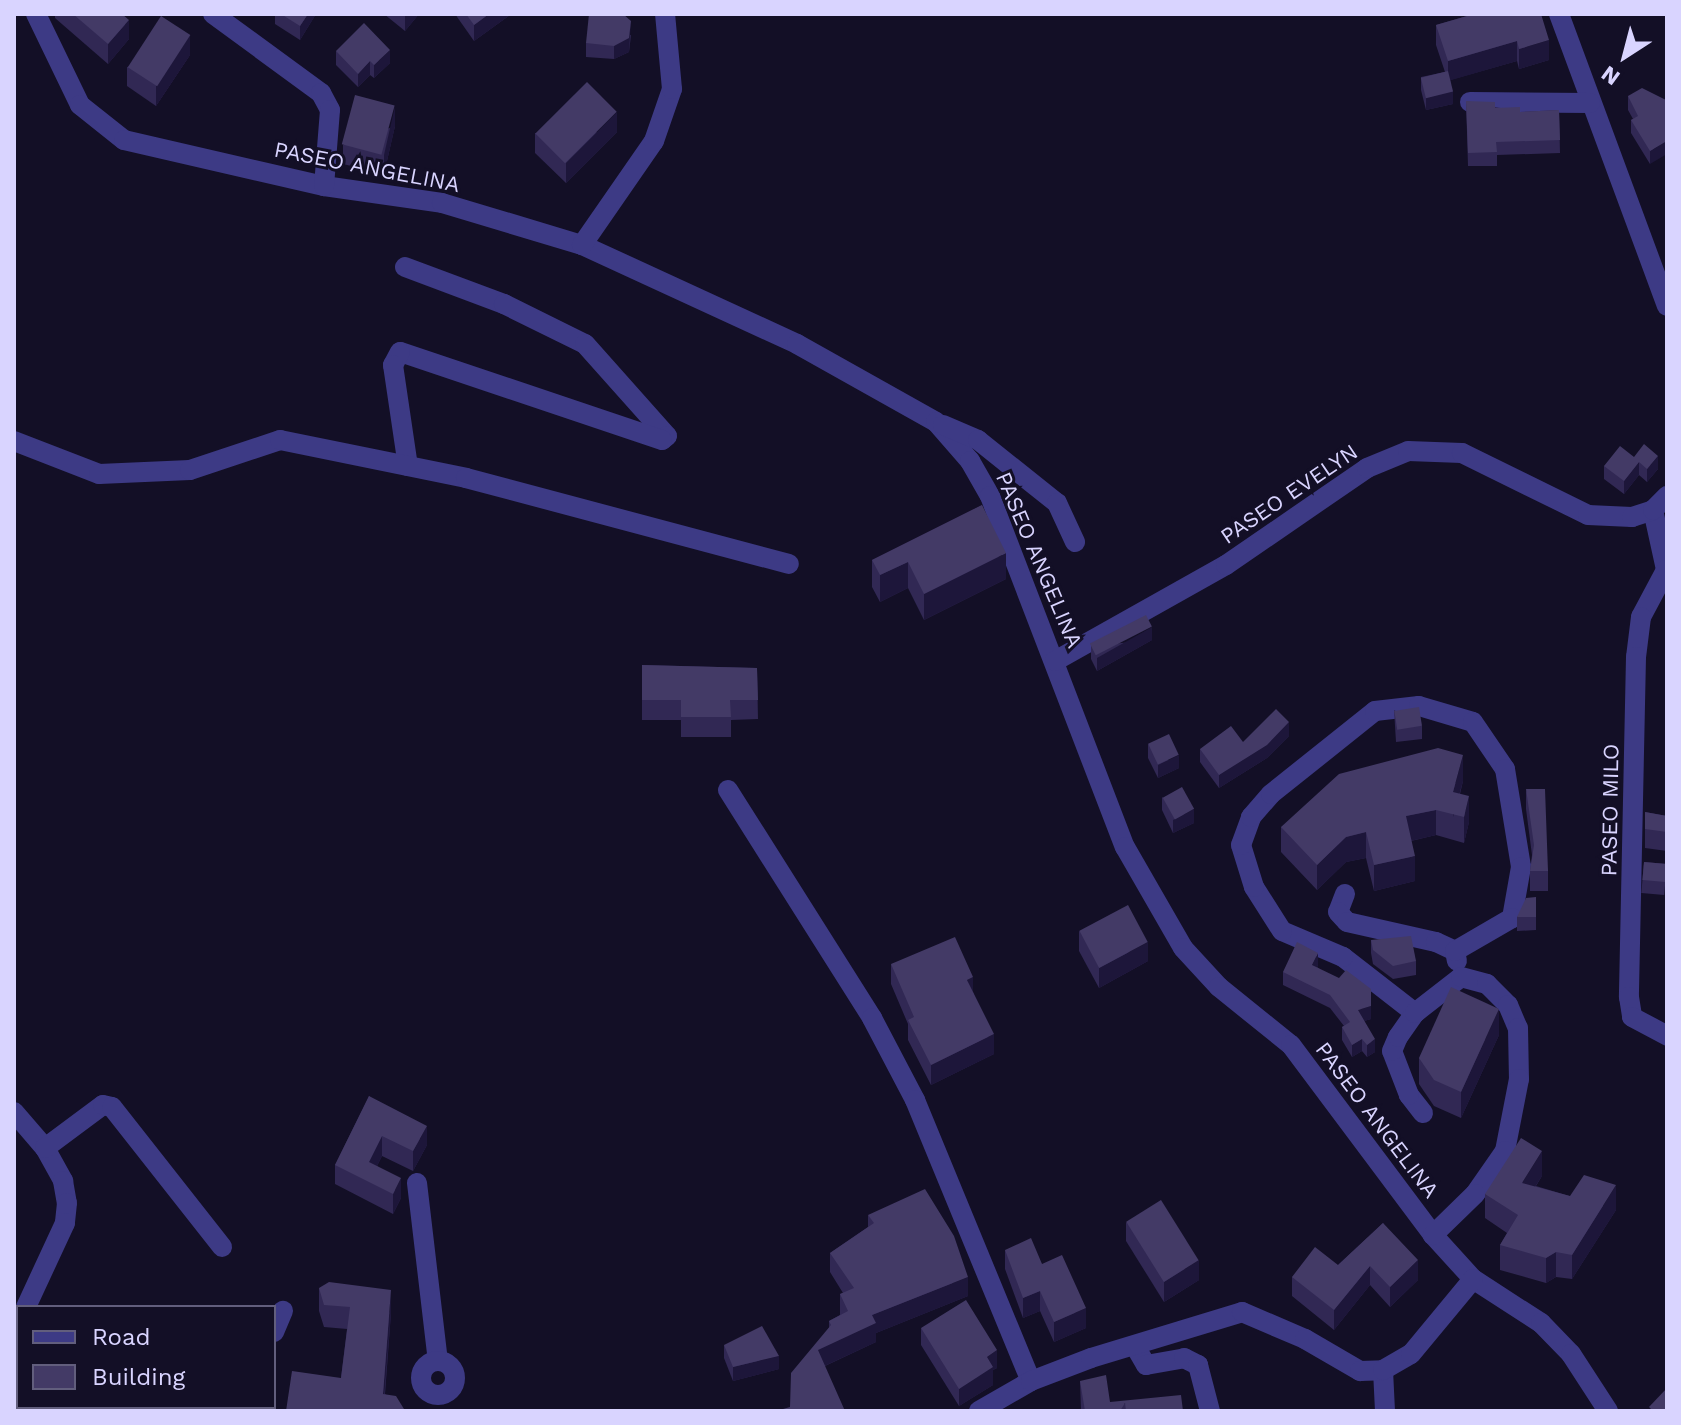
<!DOCTYPE html>
<style>
body{margin:0}
#map{position:relative;width:1681px;height:1425px;overflow:hidden;background:#130f26;font-family:"Work Sans",sans-serif}
div>[style]{position:absolute}
.minor>*{height:20px;margin:-10px;padding:0 10px;transform-origin:10px;border-radius:10px;background:#3d3a85}
.minor>.ring{margin:-10px;padding:0;box-sizing:content-box;background:none;border:20px solid #3d3a85;border-radius:50%}
.wall>*{inset:0;background:#312854;transform-origin:0 0}
.shaded-wall>*{inset:0;background:#1d163a}
.building>*{inset:0;background:#433a66;transform-origin:0 0}
span{translate:-50% -50%;white-space:nowrap;text-align:center;line-height:1.15;-webkit-text-stroke:6px #130f26;paint-order:stroke}
.street-label{font-size:22px;color:#d9d4ff}
.frame{position:absolute;inset:0;border:16px solid #d9d4ff;pointer-events:none}
.legend{position:absolute;left:16px;top:1305px;width:260px;height:104px;box-sizing:border-box;background:#130f26;border:2px solid #625e7d;margin:0;padding:10px 14px;list-style:none;font-size:24px;color:#d9d4ff}
.legend li{display:flex;align-items:center;gap:16px;height:40px}
.legend b{width:40px;border:2px solid #625e7d}
.north{position:absolute;left:1585px;top:16px;width:80px;height:80px;-webkit-text-stroke:6px #130f26;paint-order:stroke;rotate:216deg;font-size:22px;font-weight:700;line-height:32px;text-align:center;color:#d9d4ff}
.north::after{content:'';display:block;margin:auto;width:28px;height:36px;background:#d9d4ff;clip-path:polygon(50% 0,100% 100%,50% 72%,0 100%)}
</style>
<div id="map">
<div class="minor">
<i style="left:36px;top:14px;width:101px;rotate:64.2deg"></i>
<i style="left:80px;top:105px;width:56px;rotate:38.5deg"></i>
<i style="left:124px;top:140px;width:205px;rotate:13deg"></i>
<i style="left:324px;top:186px;width:119px;rotate:8.2deg"></i>
<i style="left:442px;top:203px;width:146px;rotate:16.7deg"></i>
<i style="left:582px;top:245px;width:237px;rotate:24.7deg"></i>
<i style="left:797px;top:344px;width:159px;rotate:29.3deg"></i>
<i style="left:936px;top:422px;width:52px;rotate:48.9deg"></i>
<i style="left:970px;top:461px;width:40px;rotate:60.3deg"></i>
<i style="left:990px;top:496px;width:376px;rotate:69deg"></i>
<i style="left:1125px;top:847px;width:116px;rotate:60.1deg"></i>
<i style="left:1183px;top:948px;width:53px;rotate:47.3deg"></i>
<i style="left:1219px;top:987px;width:92px;rotate:38.9deg"></i>
<i style="left:1291px;top:1045px;width:237px;rotate:53.2deg"></i>
<i style="left:1433px;top:1235px;width:59px;rotate:47.7deg"></i>
<i style="left:1473px;top:1279px;width:81px;rotate:32.9deg"></i>
<i style="left:1541px;top:1323px;width:43px;rotate:45.9deg"></i>
<i style="left:1571px;top:1354px;width:68px;rotate:57deg"></i>
<i style="left:213px;top:14px;width:134px;rotate:36.2deg"></i>
<i style="left:321px;top:93px;width:19px;rotate:62deg"></i>
<i style="left:330px;top:110px;width:76px;rotate:94.5deg"></i>
<i style="left:1559px;top:14px;width:311px;rotate:69.7deg"></i>
<i style="left:1470px;top:102px;width:120px;rotate:0.5deg"></i>
<i style="left:582px;top:245px;width:126px;rotate:-55.3deg"></i>
<i style="left:654px;top:141px;width:55px;rotate:-70.9deg"></i>
<i style="left:672px;top:89px;width:75px;rotate:-95.3deg"></i>
<i style="left:405px;top:267px;width:106px;rotate:20.5deg"></i>
<i style="left:504px;top:304px;width:90px;rotate:26.3deg"></i>
<i style="left:585px;top:344px;width:123px;rotate:48.3deg"></i>
<i style="left:667px;top:436px;width:6px;rotate:141deg"></i>
<i style="left:662px;top:440px;width:276px;rotate:-161.4deg"></i>
<i style="left:400px;top:352px;width:15px;rotate:118deg"></i>
<i style="left:393px;top:365px;width:102px;rotate:81.6deg"></i>
<i style="left:943px;top:425px;width:38px;rotate:23deg"></i>
<i style="left:978px;top:440px;width:101px;rotate:38.6deg"></i>
<i style="left:1057px;top:503px;width:43px;rotate:65.2deg"></i>
<i style="left:14px;top:441px;width:91px;rotate:21.2deg"></i>
<i style="left:99px;top:474px;width:91px;rotate:-2.5deg"></i>
<i style="left:190px;top:470px;width:95px;rotate:-18.4deg"></i>
<i style="left:280px;top:440px;width:190px;rotate:11.5deg"></i>
<i style="left:466px;top:478px;width:334px;rotate:14.9deg"></i>
<i style="left:1653px;top:510px;width:66px;rotate:77.7deg"></i>
<i style="left:1666px;top:570px;width:53px;rotate:118deg"></i>
<i style="left:1641px;top:617px;width:40px;rotate:97.1deg"></i>
<i style="left:1636px;top:657px;width:340px;rotate:91.2deg"></i>
<i style="left:1629px;top:997px;width:20px;rotate:81deg"></i>
<i style="left:1632px;top:1017px;width:40px;rotate:28deg"></i>
<i style="left:1055px;top:661px;width:196px;rotate:-29.3deg"></i>
<i style="left:1226px;top:565px;width:171px;rotate:-34.5deg"></i>
<i style="left:1367px;top:468px;width:44px;rotate:-22.5deg"></i>
<i style="left:1408px;top:451px;width:54px;rotate:2.1deg"></i>
<i style="left:1462px;top:453px;width:140px;rotate:26.2deg"></i>
<i style="left:1588px;top:515px;width:44px;rotate:2.6deg"></i>
<i style="left:1632px;top:517px;width:22px;rotate:-18deg"></i>
<i style="left:1653px;top:510px;width:20px;rotate:-45deg"></i>
<i style="left:728px;top:790px;width:270px;rotate:57.7deg"></i>
<i style="left:872px;top:1018px;width:93px;rotate:62.3deg"></i>
<i style="left:915px;top:1100px;width:304px;rotate:67.6deg"></i>
<i style="left:1345px;top:894px;width:19px;rotate:111deg"></i>
<i style="left:1338px;top:912px;width:13px;rotate:48deg"></i>
<i style="left:1347px;top:922px;width:91px;rotate:12.7deg"></i>
<i style="left:1436px;top:942px;width:21px;rotate:25deg"></i>
<i style="left:1455px;top:951px;width:10px;rotate:79deg"></i>
<i style="left:1415px;top:1013px;width:91px;rotate:-142.1deg"></i>
<i style="left:1343px;top:957px;width:66px;rotate:-156.9deg"></i>
<i style="left:1282px;top:931px;width:52px;rotate:-122.5deg"></i>
<i style="left:1254px;top:887px;width:44px;rotate:-107.2deg"></i>
<i style="left:1241px;top:845px;width:30px;rotate:-70deg"></i>
<i style="left:1251px;top:817px;width:30px;rotate:-49deg"></i>
<i style="left:1271px;top:794px;width:133px;rotate:-38.6deg"></i>
<i style="left:1375px;top:711px;width:44px;rotate:-6.5deg"></i>
<i style="left:1419px;top:706px;width:56px;rotate:16.5deg"></i>
<i style="left:1473px;top:722px;width:57px;rotate:55.8deg"></i>
<i style="left:1505px;top:769px;width:99px;rotate:80.7deg"></i>
<i style="left:1521px;top:867px;width:52px;rotate:100deg"></i>
<i style="left:1512px;top:918px;width:66px;rotate:149.9deg"></i>
<i style="left:14px;top:1112px;width:48px;rotate:49.3deg"></i>
<i style="left:45px;top:1148px;width:38px;rotate:61deg"></i>
<i style="left:63px;top:1181px;width:22px;rotate:80deg"></i>
<i style="left:67px;top:1203px;width:20px;rotate:96deg"></i>
<i style="left:65px;top:1223px;width:93px;rotate:114.9deg"></i>
<i style="left:1423px;top:1113px;width:23px;rotate:-128deg"></i>
<i style="left:1409px;top:1095px;width:47px;rotate:-111.1deg"></i>
<i style="left:1392px;top:1051px;width:15px;rotate:-67deg"></i>
<i style="left:1398px;top:1037px;width:29px;rotate:-55deg"></i>
<i style="left:1415px;top:1013px;width:58px;rotate:-38deg"></i>
<i style="left:1461px;top:977px;width:27px;rotate:15deg"></i>
<i style="left:1487px;top:984px;width:30px;rotate:45deg"></i>
<i style="left:1508px;top:1005px;width:25px;rotate:67deg"></i>
<i style="left:1518px;top:1028px;width:51px;rotate:88.9deg"></i>
<i style="left:1519px;top:1079px;width:73px;rotate:101deg"></i>
<i style="left:1505px;top:1151px;width:52px;rotate:124.9deg"></i>
<i style="left:1475px;top:1194px;width:59px;rotate:135.7deg"></i>
<i style="left:45px;top:1148px;width:72px;rotate:-36.6deg"></i>
<i style="left:103px;top:1105px;width:9px;rotate:13deg"></i>
<i style="left:112px;top:1107px;width:178px;rotate:51.8deg"></i>
<i style="left:417px;top:1183px;width:179px;rotate:83.3deg"></i>
<i style="left:274px;top:1332px;width:23px;rotate:-67deg"></i>
<i style="left:1135px;top:1346px;width:22px;rotate:60deg"></i>
<i style="left:1146px;top:1365px;width:39px;rotate:-10deg"></i>
<i style="left:1184px;top:1358px;width:16px;rotate:27deg"></i>
<i style="left:1198px;top:1365px;width:48px;rotate:75.4deg"></i>
<i class="ring" style="left:421px;top:1361px;width:14px;height:14px"></i>
<i style="left:1383px;top:1370px;width:41px;rotate:87.2deg"></i>
<i style="left:260px;top:1407px;width:4px;rotate:90deg"></i>
<i style="left:979px;top:1411px;width:60px;rotate:-30deg"></i>
<i style="left:1031px;top:1381px;width:64px;rotate:-21deg"></i>
<i style="left:1091px;top:1358px;width:158px;rotate:-16.9deg"></i>
<i style="left:1242px;top:1312px;width:69px;rotate:23.2deg"></i>
<i style="left:1305px;top:1339px;width:64px;rotate:30.2deg"></i>
<i style="left:1360px;top:1371px;width:23px;rotate:-2deg"></i>
<i style="left:1383px;top:1370px;width:32px;rotate:-30deg"></i>
<i style="left:1411px;top:1354px;width:97px;rotate:-50.4deg"></i>
</div>
<div class="wall">
<i style="clip-path:polygon(55px 14px,122px 14px,129px 39px,108px 64px,55px 18px)"></i>
<i style="clip-path:polygon(275px 14px,316px 14px,300px 40px,275px 24px)"></i>
<i style="clip-path:polygon(384px 14px,419px 14px,405px 31px)"></i>
<i style="clip-path:polygon(455px 14px,510px 14px,510px 15px,474px 41px)"></i>
<i style="clip-path:polygon(1474px 14px,1549px 60px,1519px 69px,1517px 61px,1450px 80px,1453px 104px,1426px 110px,1421px 90px,1421px 77px,1445px 72px,1436px 45px,1436px 25px)"></i>
<i style="clip-path:polygon(631px 35px,629px 52px,614px 59px,586px 57px,586px 43px)"></i>
<i style="clip-path:polygon(336px 51px,390px 63px,374px 78px,370px 75px,358px 87px,336px 65px)"></i>
<i style="clip-path:polygon(190px 55px,156px 106px,127px 86px,127px 67px)"></i>
<i style="clip-path:polygon(1628px 96px,1666px 100px,1650px 164px,1631px 133px,1631px 120px,1633px 119px,1628px 110px)"></i>
<i style="clip-path:polygon(1466px 101px,1520px 112px,1559px 110px,1560px 153px,1497px 155px,1497px 166px,1468px 166px)"></i>
<i style="clip-path:polygon(395px 126px,384px 174px,343px 164px,343px 145px)"></i>
<i style="clip-path:polygon(617px 132px,566px 183px,535px 153px,535px 133px)"></i>
<i style="clip-path:polygon(1634px 457px,1658px 469px,1647px 482px,1639px 475px,1624px 494px,1604px 479px,1604px 466px)"></i>
<i style="clip-path:polygon(982px 505px,1006px 579px,924px 620px,908px 588px,880px 602px,872px 587px,872px 560px)"></i>
<i style="clip-path:polygon(1152px 640px,1097px 671px,1091px 659px,1091px 646px)"></i>
<i style="clip-path:polygon(642px 665px,757px 668px,758px 719px,731px 720px,731px 737px,681px 737px,681px 720px,642px 720px)"></i>
<i style="clip-path:polygon(1394px 710px,1422px 726px,1422px 739px,1396px 742px)"></i>
<i style="clip-path:polygon(1289px 736px,1267px 758px,1219px 788px,1200px 762px,1200px 749px)"></i>
<i style="clip-path:polygon(1148px 744px,1179px 768px,1158px 778px,1148px 758px)"></i>
<i style="clip-path:polygon(1463px 781px,1460px 794px,1469px 822px,1464px 843px,1436px 835px,1411px 841px,1415px 881px,1374px 891px,1366px 858px,1346px 862px,1317px 890px,1281px 852px,1281px 827px)"></i>
<i style="clip-path:polygon(1526px 789px,1548px 871px,1548px 891px,1530px 891px,1530px 871px,1532px 855px,1526px 809px)"></i>
<i style="clip-path:polygon(1162px 797px,1194px 823px,1173px 833px,1162px 810px)"></i>
<i style="clip-path:polygon(1645px 812px,1667px 816px,1667px 851px,1645px 848px)"></i>
<i style="left:1644px;top:862px;width:23px;height:31px;rotate:5deg"></i>
<i style="clip-path:polygon(1536px 897px,1536px 930px,1517px 931px,1517px 917px)"></i>
<i style="clip-path:polygon(1079px 931px,1148px 961px,1099px 988px,1079px 951px)"></i>
<i style="clip-path:polygon(1371px 940px,1416px 961px,1416px 975px,1393px 979px,1373px 964px,1371px 953px)"></i>
<i style="clip-path:polygon(891px 964px,973px 992px,994px 1054px,931px 1085px,908px 1040px,908px 1024px,891px 984px)"></i>
<i style="clip-path:polygon(1318px 965px,1317px 967px,1371px 1019px,1364px 1021px,1375px 1052px,1367px 1057px,1362px 1051px,1352px 1057px,1342px 1040px,1342px 1027px,1344px 1026px,1330px 1008px,1283px 985px,1283px 972px)"></i>
<i style="clip-path:polygon(1499px 1035px,1461px 1118px,1434px 1106px,1419px 1084px,1419px 1058px)"></i>
<i style="clip-path:polygon(369px 1096px,427px 1145px,413px 1171px,382px 1156px,377px 1166px,401px 1198px,393px 1214px,335px 1184px,335px 1165px)"></i>
<i style="clip-path:polygon(1542px 1176px,1536px 1186px,1616px 1210px,1572px 1279px,1556px 1277px,1546px 1283px,1500px 1270px,1500px 1245px,1507px 1233px,1485px 1218px,1485px 1194px)"></i>
<i style="clip-path:polygon(868px 1215px,968px 1296px,876px 1333px,876px 1342px,825px 1366px,790px 1407px,829px 1328px,829px 1321px,840px 1315px,840px 1294px,843px 1293px,830px 1272px,830px 1253px,868px 1227px)"></i>
<i style="clip-path:polygon(1126px 1222px,1199px 1280px,1164px 1302px,1126px 1241px)"></i>
<i style="clip-path:polygon(1383px 1223px,1418px 1280px,1390px 1307px,1370px 1285px,1334px 1330px,1292px 1296px,1292px 1277px,1338px 1265px)"></i>
<i style="clip-path:polygon(1005px 1250px,1042px 1264px,1086px 1328px,1054px 1342px,1040px 1311px,1023px 1318px,1005px 1269px)"></i>
<i style="clip-path:polygon(319px 1288px,391px 1313px,385px 1394px,404px 1411px,341px 1378px,347px 1329px,324px 1327px,319px 1311px)"></i>
<i style="clip-path:polygon(921px 1328px,997px 1368px,993px 1370px,993px 1385px,959px 1406px,921px 1345px)"></i>
<i style="clip-path:polygon(724px 1345px,779px 1369px,733px 1381px,724px 1358px)"></i>
<i style="clip-path:polygon(1080px 1381px,1110px 1402px,1183px 1411px,1081px 1411px)"></i>
</div>
<div class="shaded-wall">
<i style="clip-path:polygon(308px 14px,316px 14px,300px 40px,300px 26px)"></i>
<i style="clip-path:polygon(407px 14px,419px 14px,405px 31px,405px 16px)"></i>
<i style="clip-path:polygon(489px 14px,510px 14px,510px 15px,474px 41px,474px 25px)"></i>
<i style="clip-path:polygon(129px 20px,129px 39px,108px 64px,108px 44px)"></i>
<i style="clip-path:polygon(631px 21px,629px 52px,614px 59px,614px 46px)"></i>
<i style="clip-path:polygon(190px 35px,190px 55px,156px 106px,156px 86px)"></i>
<i style="clip-path:polygon(1549px 40px,1549px 60px,1519px 69px,1519px 49px)"></i>
<i style="clip-path:polygon(1517px 41px,1517px 61px,1448px 81px,1448px 61px)"></i>
<i style="clip-path:polygon(390px 50px,390px 63px,374px 78px,374px 65px)"></i>
<i style="clip-path:polygon(370px 61px,370px 75px,358px 87px,358px 74px)"></i>
<i style="clip-path:polygon(1453px 91px,1453px 104px,1426px 110px,1426px 97px)"></i>
<i style="clip-path:polygon(395px 106px,395px 126px,384px 174px,384px 155px)"></i>
<i style="clip-path:polygon(617px 112px,617px 132px,566px 183px,566px 163px)"></i>
<i style="clip-path:polygon(1667px 141px,1667px 154px,1650px 164px,1650px 151px)"></i>
<i style="clip-path:polygon(1658px 456px,1658px 469px,1647px 482px,1647px 469px)"></i>
<i style="clip-path:polygon(1639px 462px,1639px 475px,1624px 494px,1624px 481px)"></i>
<i style="clip-path:polygon(1006px 553px,1006px 579px,924px 620px,924px 594px)"></i>
<i style="clip-path:polygon(908px 562px,908px 588px,880px 602px,880px 575px)"></i>
<i style="clip-path:polygon(1152px 627px,1152px 640px,1097px 671px,1097px 658px)"></i>
<i style="clip-path:polygon(1289px 722px,1289px 736px,1267px 758px,1219px 788px,1219px 775px)"></i>
<i style="clip-path:polygon(1179px 755px,1179px 768px,1158px 778px,1158px 765px)"></i>
<i style="clip-path:polygon(1463px 755px,1463px 781px,1453px 817px,1453px 792px)"></i>
<i style="clip-path:polygon(1469px 796px,1469px 822px,1464px 843px,1464px 817px)"></i>
<i style="clip-path:polygon(1194px 809px,1194px 823px,1173px 833px,1173px 820px)"></i>
<i style="clip-path:polygon(1436px 810px,1436px 835px,1406px 842px,1406px 816px)"></i>
<i style="clip-path:polygon(1366px 832px,1366px 858px,1346px 862px,1317px 890px,1317px 865px,1346px 837px)"></i>
<i style="clip-path:polygon(1415px 856px,1415px 881px,1374px 891px,1374px 865px)"></i>
<i style="clip-path:polygon(1148px 942px,1148px 961px,1099px 988px,1099px 968px)"></i>
<i style="clip-path:polygon(1318px 953px,1318px 965px,1312px 977px,1312px 965px)"></i>
<i style="clip-path:polygon(973px 977px,973px 997px,967px 980px)"></i>
<i style="clip-path:polygon(1371px 1006px,1371px 1019px,1358px 1023px,1358px 1010px)"></i>
<i style="clip-path:polygon(1499px 1009px,1499px 1035px,1461px 1118px,1461px 1092px)"></i>
<i style="clip-path:polygon(994px 1034px,994px 1054px,931px 1085px,931px 1065px)"></i>
<i style="clip-path:polygon(1362px 1039px,1362px 1051px,1352px 1057px,1352px 1045px)"></i>
<i style="clip-path:polygon(1375px 1039px,1375px 1052px,1367px 1057px,1367px 1045px)"></i>
<i style="clip-path:polygon(427px 1126px,427px 1145px,413px 1171px,413px 1151px)"></i>
<i style="clip-path:polygon(382px 1136px,382px 1156px,369px 1182px,369px 1162px)"></i>
<i style="clip-path:polygon(1542px 1151px,1542px 1176px,1522px 1207px,1522px 1183px)"></i>
<i style="clip-path:polygon(401px 1178px,401px 1198px,393px 1214px,393px 1194px)"></i>
<i style="clip-path:polygon(1616px 1185px,1616px 1210px,1572px 1279px,1572px 1255px)"></i>
<i style="clip-path:polygon(1556px 1252px,1556px 1277px,1546px 1283px,1546px 1258px)"></i>
<i style="clip-path:polygon(1199px 1260px,1199px 1280px,1164px 1302px,1164px 1282px)"></i>
<i style="clip-path:polygon(1418px 1260px,1418px 1280px,1390px 1307px,1390px 1287px)"></i>
<i style="clip-path:polygon(1370px 1266px,1370px 1285px,1334px 1330px,1334px 1310px)"></i>
<i style="clip-path:polygon(968px 1277px,968px 1296px,876px 1333px,876px 1342px,818px 1369px,818px 1350px,872px 1315px)"></i>
<i style="clip-path:polygon(391px 1290px,391px 1313px,383px 1411px,383px 1394px)"></i>
<i style="clip-path:polygon(1040px 1291px,1040px 1311px,1023px 1318px,1023px 1298px)"></i>
<i style="clip-path:polygon(1086px 1308px,1086px 1328px,1054px 1342px,1054px 1322px)"></i>
<i style="clip-path:polygon(997px 1350px,997px 1368px,993px 1370px,993px 1385px,959px 1406px,959px 1389px,987px 1357px)"></i>
<i style="clip-path:polygon(779px 1356px,779px 1369px,733px 1381px,733px 1367px)"></i>
</div>
<div class="building">
<i style="clip-path:polygon(73px 14px,122px 14px,129px 20px,108px 44px)"></i>
<i style="clip-path:polygon(281px 14px,308px 14px,300px 26px)"></i>
<i style="clip-path:polygon(466px 14px,489px 14px,474px 25px)"></i>
<i style="clip-path:polygon(589px 14px,623px 14px,631px 21px,629px 38px,614px 46px,586px 43px)"></i>
<i style="clip-path:polygon(1474px 14px,1541px 14px,1549px 40px,1519px 49px,1517px 41px,1448px 61px,1436px 25px)"></i>
<i style="left:161px;top:16px;width:35px;height:61px;rotate:33deg"></i>
<i style="clip-path:polygon(364px 23px,390px 50px,374px 65px,370px 61px,358px 74px,336px 51px)"></i>
<i style="left:1448px;top:71px;width:21px;height:28px;rotate:76deg"></i>
<i style="left:587px;top:82px;width:42px;height:73px;rotate:45deg"></i>
<i style="clip-path:polygon(1642px 88px,1666px 100px,1667px 102px,1667px 141px,1650px 151px,1631px 120px,1638px 116px,1628px 96px)"></i>
<i style="left:355px;top:95px;width:41px;height:51px;rotate:15deg"></i>
<i style="clip-path:polygon(1466px 101px,1495px 102px,1495px 108px,1520px 107px,1520px 112px,1559px 110px,1560px 140px,1496px 142px,1497px 152px,1468px 153px)"></i>
<i style="clip-path:polygon(1644px 444px,1658px 456px,1647px 469px,1639px 462px,1624px 481px,1604px 466px,1620px 446px,1634px 457px)"></i>
<i style="clip-path:polygon(982px 505px,1006px 553px,924px 594px,908px 562px,880px 575px,872px 560px)"></i>
<i style="left:1146px;top:615px;width:13px;height:63px;rotate:63deg"></i>
<i style="clip-path:polygon(642px 665px,757px 668px,758px 700px,730px 700px,731px 717px,681px 717px,681px 700px,642px 700px)"></i>
<i style="left:1419px;top:707px;width:19px;height:25px;rotate:81deg"></i>
<i style="clip-path:polygon(1276px 709px,1289px 722px,1267px 745px,1219px 775px,1200px 749px,1231px 726px,1243px 742px)"></i>
<i style="left:1169px;top:734px;width:23px;height:23px;rotate:65deg"></i>
<i style="clip-path:polygon(1438px 748px,1463px 755px,1453px 792px,1469px 796px,1464px 817px,1436px 810px,1406px 816px,1415px 856px,1374px 865px,1366px 832px,1346px 837px,1317px 865px,1281px 827px,1339px 774px)"></i>
<i style="left:1182px;top:787px;width:25px;height:22px;rotate:61deg"></i>
<i style="clip-path:polygon(1526px 789px,1545px 789px,1548px 871px,1530px 871px,1534px 845px)"></i>
<i style="clip-path:polygon(1645px 812px,1667px 816px,1667px 832px,1645px 829px)"></i>
<i style="left:1644px;top:862px;width:23px;height:18px;rotate:5deg"></i>
<i style="clip-path:polygon(1536px 897px,1536px 917px,1517px 917px,1526px 898px)"></i>
<i style="left:1128px;top:905px;width:42px;height:55px;rotate:62deg"></i>
<i style="clip-path:polygon(1411px 936px,1416px 961px,1393px 966px,1373px 950px,1371px 940px)"></i>
<i style="clip-path:polygon(955px 937px,973px 977px,967px 980px,994px 1034px,931px 1065px,908px 1020px,914px 1017px,891px 964px)"></i>
<i style="clip-path:polygon(1297px 942px,1318px 953px,1312px 965px,1339px 978px,1346px 970px,1371px 989px,1371px 1006px,1358px 1010px,1375px 1039px,1367px 1045px,1362px 1039px,1352px 1045px,1342px 1027px,1350px 1022px,1330px 995px,1283px 972px)"></i>
<i style="clip-path:polygon(1451px 987px,1499px 1009px,1461px 1092px,1434px 1080px,1419px 1058px)"></i>
<i style="clip-path:polygon(369px 1096px,427px 1126px,413px 1151px,382px 1136px,369px 1162px,401px 1178px,393px 1194px,335px 1165px)"></i>
<i style="clip-path:polygon(1521px 1138px,1542px 1151px,1522px 1183px,1570px 1196px,1584px 1175px,1616px 1185px,1572px 1255px,1556px 1252px,1546px 1258px,1500px 1245px,1518px 1215px,1485px 1194px)"></i>
<i style="clip-path:polygon(925px 1189px,954px 1236px,968px 1277px,872px 1315px,876px 1323px,818px 1350px,845px 1411px,776px 1411px,790px 1407px,791px 1373px,831px 1325px,829px 1321px,848px 1311px,840px 1294px,854px 1288px,830px 1253px,874px 1223px,868px 1215px)"></i>
<i style="left:1161px;top:1200px;width:71px;height:41px;rotate:58deg"></i>
<i style="clip-path:polygon(1383px 1223px,1418px 1260px,1390px 1287px,1370px 1266px,1334px 1310px,1292px 1277px,1315px 1247px,1338px 1265px)"></i>
<i style="clip-path:polygon(1031px 1238px,1042px 1264px,1062px 1255px,1086px 1308px,1054px 1322px,1040px 1291px,1023px 1298px,1005px 1250px)"></i>
<i style="clip-path:polygon(329px 1282px,391px 1290px,383px 1394px,396px 1396px,404px 1409px,402px 1411px,286px 1411px,292px 1371px,341px 1378px,350px 1307px,324px 1305px,319px 1288px)"></i>
<i style="clip-path:polygon(966px 1300px,997px 1350px,987px 1357px,993px 1367px,959px 1389px,921px 1328px)"></i>
<i style="clip-path:polygon(762px 1326px,779px 1356px,733px 1367px,724px 1345px)"></i>
<i style="clip-path:polygon(1106px 1375px,1110px 1402px,1181px 1395px,1183px 1411px,1126px 1411px,1125px 1403px,1120px 1411px,1085px 1411px,1080px 1381px)"></i>
<i style="clip-path:polygon(1667px 1388px,1667px 1411px,1653px 1411px,1649px 1407px)"></i>
</div>
<div class="street-label">
<span style="left:367px;top:167px;rotate:11deg">PASEO ANGELINA</span>
<span style="left:1289px;top:494px;rotate:-34deg">PASEO EVELYN</span>
<span style="left:1039px;top:560px;rotate:67deg">PASEO ANGELINA</span>
<span style="left:1610px;top:810px;rotate:-89deg">PASEO MILO</span>
<span style="left:1377px;top:1120px;rotate:53deg">PASEO ANGELINA</span>
</div>
<div class="frame"></div>
<ul class="legend">
<li><b style="height:10px;background:#3d3a85"></b>Road</li>
<li><b style="height:22px;background:#433a66"></b>Building</li>
</ul>
<div class="north">N</div>
</div>
